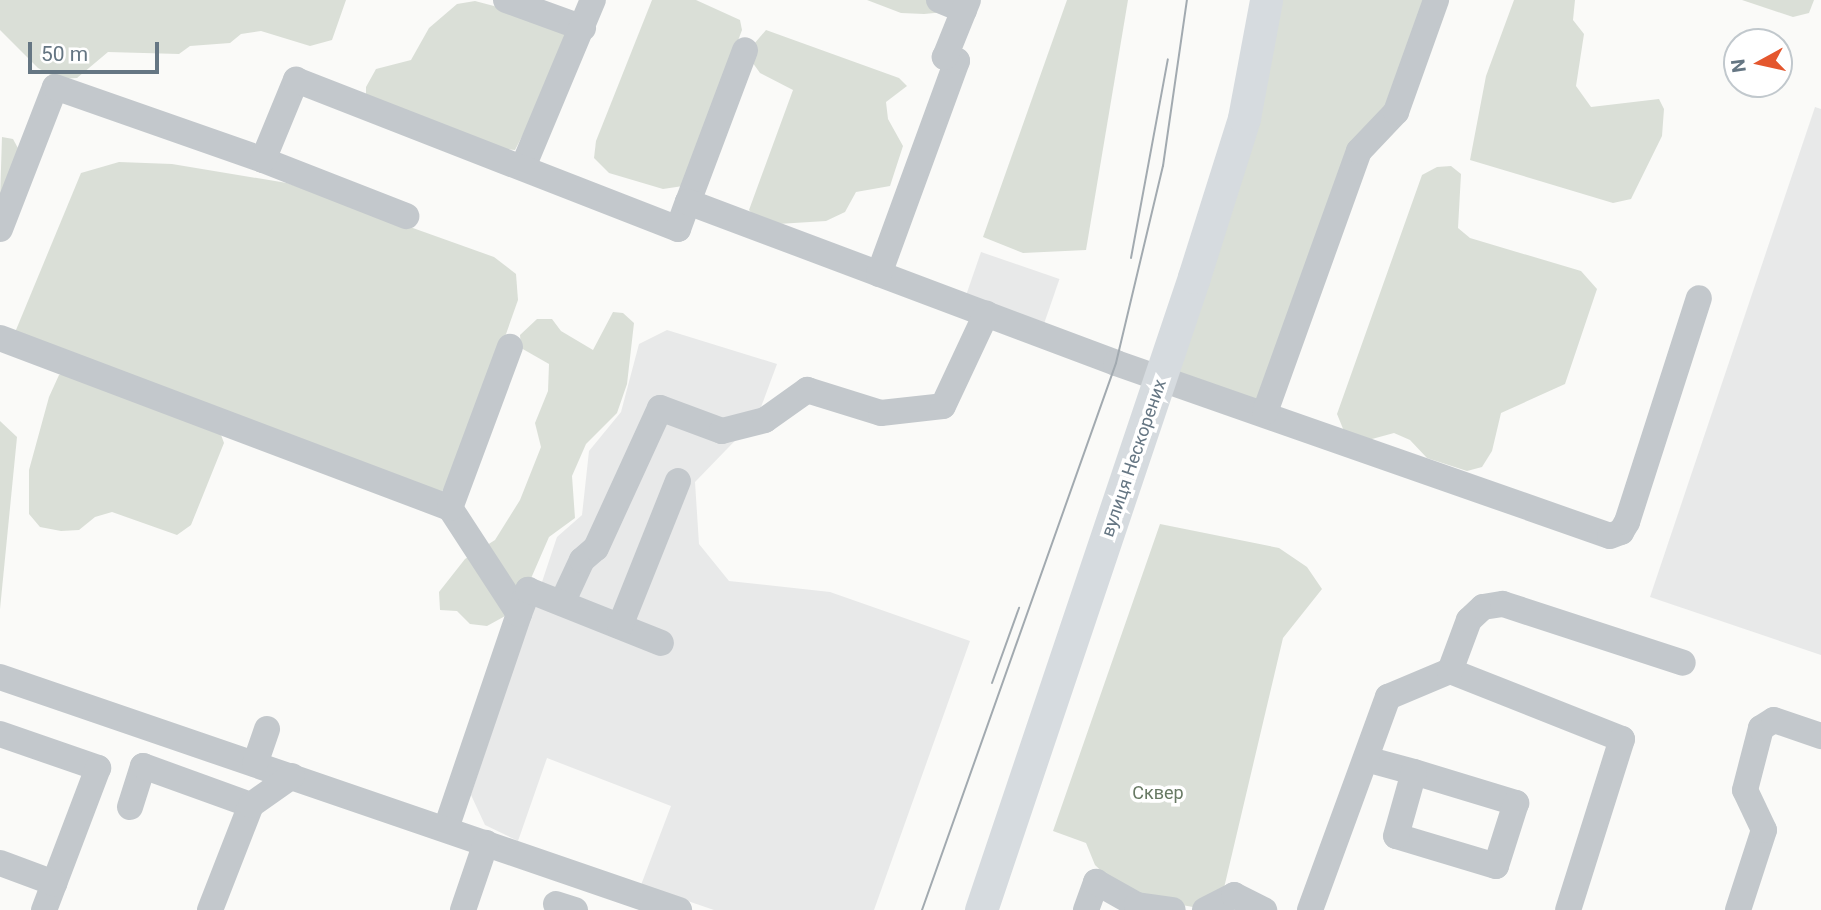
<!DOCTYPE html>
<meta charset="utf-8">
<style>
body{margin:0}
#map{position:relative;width:1821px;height:910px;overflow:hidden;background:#fafaf8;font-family:Roboto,sans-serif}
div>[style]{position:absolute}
.built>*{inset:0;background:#e8e9e9;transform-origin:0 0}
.green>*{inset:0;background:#dadfd7}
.minor>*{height:26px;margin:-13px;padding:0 13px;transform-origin:13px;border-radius:13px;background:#c3c8cc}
.major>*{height:33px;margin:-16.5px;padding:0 16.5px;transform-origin:16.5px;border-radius:16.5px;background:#d6dbdf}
.tram>*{height:2px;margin:-1px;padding:0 1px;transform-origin:1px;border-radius:1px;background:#a2aab0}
span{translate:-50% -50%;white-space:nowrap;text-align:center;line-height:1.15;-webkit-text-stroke:7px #fff;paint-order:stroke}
.street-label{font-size:18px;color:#657683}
.park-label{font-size:18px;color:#687a64}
.north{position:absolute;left:1723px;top:28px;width:70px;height:70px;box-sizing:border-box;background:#fff;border:2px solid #c1c8cd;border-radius:50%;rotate:262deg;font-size:19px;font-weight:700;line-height:28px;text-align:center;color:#657683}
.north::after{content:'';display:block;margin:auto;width:24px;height:32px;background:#e4572e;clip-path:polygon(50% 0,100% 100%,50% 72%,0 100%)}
.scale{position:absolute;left:28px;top:42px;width:131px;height:32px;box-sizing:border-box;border:4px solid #657683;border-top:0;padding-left:9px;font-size:21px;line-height:24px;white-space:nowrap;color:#657683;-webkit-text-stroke:5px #fff;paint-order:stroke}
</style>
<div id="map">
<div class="built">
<i style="clip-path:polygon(1815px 107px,1821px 109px,1821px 655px,1650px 597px)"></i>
<i style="left:981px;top:252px;width:83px;height:49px;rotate:19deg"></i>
<i style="clip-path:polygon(667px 330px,777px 364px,757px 418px,695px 482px,699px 544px,729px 581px,830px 592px,970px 641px,874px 910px,714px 910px,641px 885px,671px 806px,547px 758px,518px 841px,485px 825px,471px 795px,557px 537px,582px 515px,589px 451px,621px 412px,639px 344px)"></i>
</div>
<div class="green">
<i style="clip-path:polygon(0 0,346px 0,332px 40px,310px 46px,261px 31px,241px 34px,230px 43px,190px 46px,179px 54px,108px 52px,77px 78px,58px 79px,38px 68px,0 30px)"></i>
<i style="clip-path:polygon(652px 0,696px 0,740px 20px,742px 30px,683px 186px,663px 189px,609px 173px,594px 158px,596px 141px)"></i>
<i style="clip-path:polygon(867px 0,956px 0,945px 12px,924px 14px,901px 13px)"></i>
<i style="clip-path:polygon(1067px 0,1128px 0,1086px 250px,1023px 253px,983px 237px)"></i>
<i style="clip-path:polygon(1266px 0,1436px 0,1396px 112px,1359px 151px,1265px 412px,1161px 377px)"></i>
<i style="clip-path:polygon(1514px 0,1575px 0,1573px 20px,1584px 34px,1576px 86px,1591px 107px,1659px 99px,1664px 109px,1662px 136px,1631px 199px,1613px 203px,1470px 160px,1486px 76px)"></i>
<i style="clip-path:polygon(1742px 0,1814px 0,1809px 13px,1793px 17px)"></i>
<i style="clip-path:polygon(475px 1px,524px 14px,573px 37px,515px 150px,498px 148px,366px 99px,366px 87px,376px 69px,411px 60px,429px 28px,457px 4px)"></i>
<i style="clip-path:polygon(766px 30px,899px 78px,907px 86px,886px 102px,888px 119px,903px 146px,890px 186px,856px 192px,845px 212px,826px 221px,762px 225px,749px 210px,793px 90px,760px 73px,750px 59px,754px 44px)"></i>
<i style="clip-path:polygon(2px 137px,13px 139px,19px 150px,0 200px)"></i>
<i style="clip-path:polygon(119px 162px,172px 164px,287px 183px,494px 257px,516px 274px,518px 300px,454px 481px,436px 496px,11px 342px,81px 173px)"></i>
<i style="clip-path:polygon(1451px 166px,1461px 174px,1458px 228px,1470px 238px,1581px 271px,1597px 289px,1565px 384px,1501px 413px,1492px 451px,1482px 467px,1467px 471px,1427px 458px,1410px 440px,1394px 433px,1361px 442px,1346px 436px,1337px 414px,1422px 175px,1437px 167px)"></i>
<i style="clip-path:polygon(613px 312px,623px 313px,634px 323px,627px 384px,617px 413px,586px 444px,572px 476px,575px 518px,549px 537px,529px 583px,507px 615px,487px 626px,470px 624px,457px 611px,440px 610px,439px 592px,465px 559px,495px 540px,520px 500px,541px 447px,535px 423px,548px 391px,549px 364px,521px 348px,520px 335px,537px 319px,552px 319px,561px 331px,593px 350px)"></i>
<i style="clip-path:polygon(68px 372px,220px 432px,224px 443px,191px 525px,177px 535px,112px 512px,95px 517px,79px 530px,61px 531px,40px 527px,29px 514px,29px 470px,49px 397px,59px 375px)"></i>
<i style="clip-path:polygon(0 421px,17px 437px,0 609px)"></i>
<i style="clip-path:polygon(1160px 524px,1279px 548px,1307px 567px,1322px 589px,1283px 638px,1224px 888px,1193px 907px,1142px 898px,1116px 885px,1095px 865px,1086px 843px,1053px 831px)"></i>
</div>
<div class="minor">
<i style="left:506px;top:0;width:82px;rotate:20deg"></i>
<i style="left:939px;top:0;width:27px;rotate:22deg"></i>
<i style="left:263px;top:160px;width:154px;rotate:21.4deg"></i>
<i style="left:523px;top:167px;width:181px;rotate:-67.3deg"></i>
<i style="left:688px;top:202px;width:162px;rotate:-69.4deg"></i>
<i style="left:0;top:229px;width:152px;rotate:-68.8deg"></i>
<i style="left:55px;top:87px;width:220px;rotate:19.3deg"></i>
<i style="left:263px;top:160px;width:87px;rotate:-67.6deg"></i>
<i style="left:296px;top:80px;width:410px;rotate:21.3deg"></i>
<i style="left:678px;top:229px;width:29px;rotate:-70deg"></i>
<i style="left:688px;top:202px;width:457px;rotate:20.6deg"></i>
<i style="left:1116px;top:363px;width:523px;rotate:19.3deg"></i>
<i style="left:1610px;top:536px;width:12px;rotate:-20deg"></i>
<i style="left:1621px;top:532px;width:12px;rotate:-59deg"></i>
<i style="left:1627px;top:522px;width:235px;rotate:-72.2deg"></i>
<i style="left:879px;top:274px;width:227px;rotate:-69.9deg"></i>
<i style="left:957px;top:61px;width:13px;rotate:-162deg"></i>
<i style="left:945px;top:57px;width:61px;rotate:-68deg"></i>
<i style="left:0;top:338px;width:481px;rotate:20.7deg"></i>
<i style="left:450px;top:508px;width:126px;rotate:56.9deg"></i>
<i style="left:519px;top:614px;width:227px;rotate:108.8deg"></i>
<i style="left:1265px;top:412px;width:277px;rotate:-70.2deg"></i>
<i style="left:1359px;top:151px;width:54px;rotate:-46.5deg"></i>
<i style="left:1396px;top:112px;width:119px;rotate:-70.3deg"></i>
<i style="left:450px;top:508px;width:172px;rotate:-69.6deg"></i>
<i style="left:562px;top:603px;width:47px;rotate:-65.1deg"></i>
<i style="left:582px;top:560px;width:18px;rotate:-41deg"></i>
<i style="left:596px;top:548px;width:154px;rotate:-65.4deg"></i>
<i style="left:660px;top:408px;width:66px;rotate:20.4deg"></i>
<i style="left:722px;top:431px;width:44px;rotate:-14.3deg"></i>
<i style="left:765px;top:420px;width:52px;rotate:-35.5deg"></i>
<i style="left:807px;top:390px;width:77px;rotate:17.3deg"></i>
<i style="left:881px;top:413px;width:62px;rotate:-6.4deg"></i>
<i style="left:943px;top:406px;width:102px;rotate:-64.9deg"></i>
<i style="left:519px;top:614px;width:26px;rotate:-69deg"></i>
<i style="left:528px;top:590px;width:143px;rotate:21.7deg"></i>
<i style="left:620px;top:626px;width:156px;rotate:-68.2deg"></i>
<i style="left:1450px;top:671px;width:185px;rotate:21.6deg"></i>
<i style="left:1622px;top:739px;width:179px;rotate:107.5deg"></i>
<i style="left:0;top:677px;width:718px;rotate:18.94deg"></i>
<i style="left:0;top:734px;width:104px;rotate:19.1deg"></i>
<i style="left:98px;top:768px;width:152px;rotate:110.8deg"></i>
<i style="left:1366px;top:759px;width:50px;rotate:15.2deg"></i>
<i style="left:1414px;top:772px;width:107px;rotate:16.9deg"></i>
<i style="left:1516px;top:803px;width:66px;rotate:107.6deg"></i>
<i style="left:1496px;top:866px;width:104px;rotate:-163.3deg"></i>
<i style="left:1396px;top:836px;width:66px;rotate:-74.3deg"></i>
<i style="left:255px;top:764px;width:37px;rotate:-71deg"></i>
<i style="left:130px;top:807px;width:43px;rotate:-72.4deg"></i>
<i style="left:143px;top:766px;width:115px;rotate:19.9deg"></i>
<i style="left:0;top:863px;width:58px;rotate:20.3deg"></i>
<i style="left:556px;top:904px;width:20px;rotate:18deg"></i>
<i style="left:210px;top:910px;width:113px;rotate:-68.7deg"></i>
<i style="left:251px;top:805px;width:50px;rotate:-35.3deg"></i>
<i style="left:463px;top:910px;width:71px;rotate:-71.1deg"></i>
<i style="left:1086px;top:910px;width:30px;rotate:-70deg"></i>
<i style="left:1096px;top:882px;width:47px;rotate:29.3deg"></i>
<i style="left:1137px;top:905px;width:36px;rotate:8deg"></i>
<i style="left:1205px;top:910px;width:33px;rotate:-27deg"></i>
<i style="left:1234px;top:895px;width:34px;rotate:27deg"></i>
<i style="left:1310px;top:910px;width:227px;rotate:-69.9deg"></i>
<i style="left:1388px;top:697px;width:67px;rotate:-22.8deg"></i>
<i style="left:1450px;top:671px;width:54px;rotate:-69.6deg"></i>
<i style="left:1469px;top:620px;width:19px;rotate:-43deg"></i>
<i style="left:1483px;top:607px;width:20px;rotate:-9deg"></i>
<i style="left:1503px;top:604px;width:189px;rotate:18.1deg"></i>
<i style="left:1738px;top:910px;width:84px;rotate:-72deg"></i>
<i style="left:1764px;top:830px;width:44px;rotate:-115.4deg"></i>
<i style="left:1745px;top:790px;width:64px;rotate:-75.5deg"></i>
<i style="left:1761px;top:728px;width:15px;rotate:-32deg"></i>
<i style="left:1774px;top:720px;width:50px;rotate:18.8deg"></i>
</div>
<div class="major">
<i style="left:981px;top:910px;width:668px;rotate:-71.4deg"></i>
<i style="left:1194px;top:277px;width:167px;rotate:-72.5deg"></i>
<i style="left:1244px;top:118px;width:120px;rotate:-79.4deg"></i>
</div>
<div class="tram">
<i style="left:1131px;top:258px;width:202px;rotate:-79.5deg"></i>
<i style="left:992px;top:683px;width:80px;rotate:-70.2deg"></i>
<i style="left:922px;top:910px;width:580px;rotate:-70.47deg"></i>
<i style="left:1116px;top:363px;width:203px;rotate:-76.6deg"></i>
<i style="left:1163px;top:166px;width:168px;rotate:-81.8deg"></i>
</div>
<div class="street-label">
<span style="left:1134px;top:458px;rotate:-71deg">вулиця Нескорених</span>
</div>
<div class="park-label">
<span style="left:1158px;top:793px">Сквер</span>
</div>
<div class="north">N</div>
<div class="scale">50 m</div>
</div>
